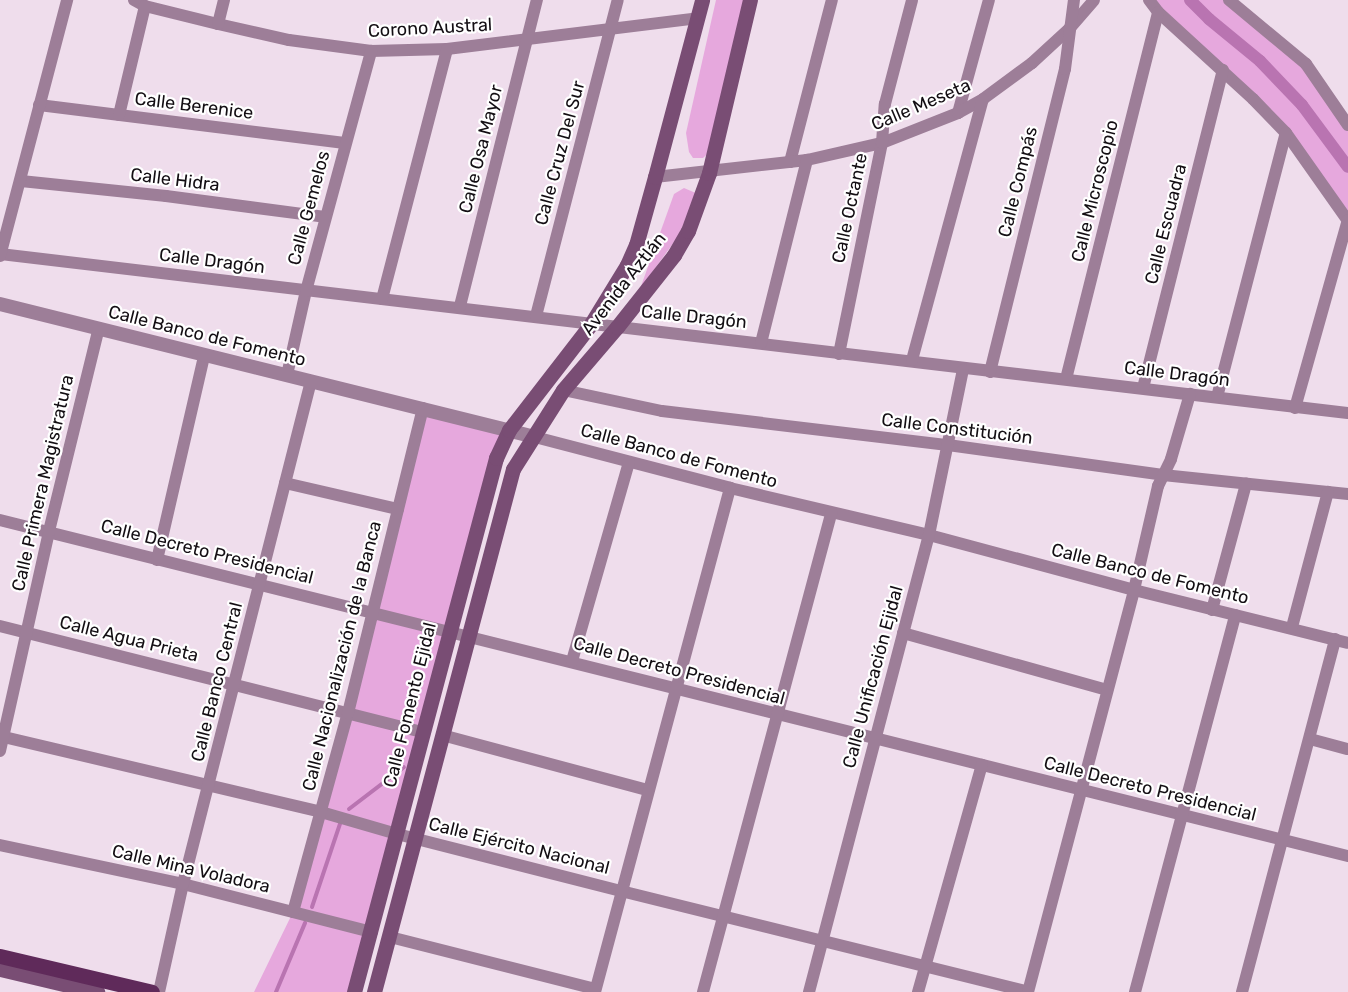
<!DOCTYPE html>
<meta charset="utf-8">
<style>
body{margin:0}
#map{position:relative;width:1348px;height:992px;overflow:hidden;background:#efddec;font-family:Rubik,sans-serif}
div>[style]{position:absolute}
.green>*{inset:0;background:#e6a8dd}
.stream>*{height:4px;margin:-2px;padding:0 2px;transform-origin:2px;border-radius:2px;background:#b974b1}
.canal>*{height:12px;margin:-6px;padding:0 6px;transform-origin:6px;border-radius:6px;background:#b974b1}
.minor>*{height:12px;margin:-6px;padding:0 6px;transform-origin:6px;border-radius:6px;background:#9d7e98}
.tertiary>*{height:14px;margin:-7px;padding:0 7px;transform-origin:7px;border-radius:7px;background:#9d7e98}
.secondary>*{height:15px;margin:-7.5px;padding:0 7.5px;transform-origin:7.5px;border-radius:7.5px;background:#794d74}
.primary>*{height:15px;margin:-7.5px;padding:0 7.5px;transform-origin:7.5px;border-radius:7.5px;background:#5f2a5a}
span{translate:-50% -50%;white-space:nowrap;text-align:center;line-height:1.15;-webkit-text-stroke:4.5px #fff;paint-order:stroke}
.street-label{font-size:18px;color:#130e13}
</style>
<div id="map">
<div class="green">
<i style="clip-path:polygon(716px 0,747px 0,713px 149px,703px 158px,693px 158px,689px 152px,686px 133px)"></i>
<i style="clip-path:polygon(1149px 0,1229px 0,1294px 52px,1348px 125px,1348px 221px,1286px 133px)"></i>
<i style="clip-path:polygon(684px 188px,698px 194px,677px 238px,640px 289px,674px 194px)"></i>
<i style="clip-path:polygon(423px 408px,509px 430px,354px 992px,254px 992px,293px 912px)"></i>
</div>
<div class="stream">
<i style="left:349px;top:809px;width:69px;rotate:-37.4deg"></i>
<i style="left:312px;top:907px;width:88px;rotate:-71.4deg"></i>
<i style="left:276px;top:992px;width:75px;rotate:-67.2deg"></i>
</div>
<div class="canal">
<i style="left:1190px;top:0;width:27px;rotate:45deg"></i>
<i style="left:1209px;top:19px;width:66px;rotate:39.5deg"></i>
<i style="left:1260px;top:61px;width:61px;rotate:46.3deg"></i>
<i style="left:1302px;top:105px;width:77px;rotate:53.4deg"></i>
</div>
<div class="minor">
<i style="left:134px;top:0;width:13px;rotate:29deg"></i>
<i style="left:145px;top:6px;width:75px;rotate:13.9deg"></i>
<i style="left:218px;top:24px;width:73px;rotate:12.7deg"></i>
<i style="left:289px;top:40px;width:83px;rotate:7.6deg"></i>
<i style="left:371px;top:51px;width:76px;rotate:-1.5deg"></i>
<i style="left:447px;top:49px;width:253px;rotate:-7deg"></i>
<i style="left:1149px;top:0;width:15px;rotate:53deg"></i>
<i style="left:1158px;top:12px;width:129px;rotate:42.5deg"></i>
<i style="left:1253px;top:99px;width:47px;rotate:45.9deg"></i>
<i style="left:1286px;top:133px;width:108px;rotate:54.8deg"></i>
<i style="left:1229px;top:0;width:100px;rotate:39.7deg"></i>
<i style="left:1306px;top:64px;width:74px;rotate:55.5deg"></i>
<i style="left:218px;top:24px;width:25px;rotate:-76deg"></i>
<i style="left:39px;top:105px;width:308px;rotate:7.1deg"></i>
<i style="left:958px;top:113px;width:117px;rotate:-74.7deg"></i>
<i style="left:119px;top:115px;width:112px;rotate:-76.6deg"></i>
<i style="left:790px;top:162px;width:167px;rotate:-75.5deg"></i>
<i style="left:655px;top:177px;width:153px;rotate:-6.4deg"></i>
<i style="left:807px;top:160px;width:77px;rotate:-12.8deg"></i>
<i style="left:882px;top:143px;width:82px;rotate:-21.5deg"></i>
<i style="left:958px;top:113px;width:29px;rotate:-29deg"></i>
<i style="left:983px;top:99px;width:61px;rotate:-36.3deg"></i>
<i style="left:1032px;top:63px;width:50px;rotate:-42.6deg"></i>
<i style="left:1069px;top:29px;width:38px;rotate:-49deg"></i>
<i style="left:21px;top:181px;width:146px;rotate:5.9deg"></i>
<i style="left:166px;top:196px;width:160px;rotate:7.5deg"></i>
<i style="left:0;top:254px;width:1357px;rotate:6.73deg"></i>
<i style="left:0;top:256px;width:265px;rotate:-75.3deg"></i>
<i style="left:382px;top:299px;width:258px;rotate:-75.4deg"></i>
<i style="left:460px;top:306px;width:316px;rotate:-75.9deg"></i>
<i style="left:536px;top:316px;width:326px;rotate:-75.5deg"></i>
<i style="left:761px;top:343px;width:189px;rotate:-75.9deg"></i>
<i style="left:839px;top:354px;width:215px;rotate:-78.5deg"></i>
<i style="left:882px;top:143px;width:39px;rotate:-86deg"></i>
<i style="left:885px;top:104px;width:107px;rotate:-75.4deg"></i>
<i style="left:912px;top:360px;width:270px;rotate:-74.8deg"></i>
<i style="left:990px;top:372px;width:312px;rotate:-76.1deg"></i>
<i style="left:1065px;top:69px;width:70px;rotate:-82.6deg"></i>
<i style="left:287px;top:375px;width:86px;rotate:-77.3deg"></i>
<i style="left:306px;top:291px;width:249px;rotate:-74.8deg"></i>
<i style="left:1066px;top:379px;width:378px;rotate:-75.9deg"></i>
<i style="left:1143px;top:388px;width:328px;rotate:-75.9deg"></i>
<i style="left:563px;top:390px;width:101px;rotate:12deg"></i>
<i style="left:662px;top:411px;width:288px;rotate:6.8deg"></i>
<i style="left:948px;top:445px;width:217px;rotate:7.9deg"></i>
<i style="left:1163px;top:475px;width:186px;rotate:5.9deg"></i>
<i style="left:1217px;top:397px;width:273px;rotate:-75.4deg"></i>
<i style="left:1295px;top:408px;width:195px;rotate:-74.3deg"></i>
<i style="left:531px;top:436px;width:206px;rotate:14.6deg"></i>
<i style="left:730px;top:488px;width:204px;rotate:13.3deg"></i>
<i style="left:929px;top:535px;width:212px;rotate:15deg"></i>
<i style="left:1134px;top:590px;width:220px;rotate:13.9deg"></i>
<i style="left:285px;top:483px;width:116px;rotate:13deg"></i>
<i style="left:0;top:520px;width:1389px;rotate:14deg"></i>
<i style="left:157px;top:560px;width:209px;rotate:-77deg"></i>
<i style="left:1212px;top:610px;width:131px;rotate:-74.9deg"></i>
<i style="left:0;top:626px;width:435px;rotate:14.1deg"></i>
<i style="left:1292px;top:627px;width:140px;rotate:-75.1deg"></i>
<i style="left:903px;top:633px;width:212px;rotate:15.6deg"></i>
<i style="left:572px;top:661px;width:207px;rotate:-74deg"></i>
<i style="left:442px;top:735px;width:212px;rotate:15deg"></i>
<i style="left:0;top:736px;width:330px;rotate:13.3deg"></i>
<i style="left:321px;top:812px;width:79px;rotate:16.1deg"></i>
<i style="left:397px;top:834px;width:231px;rotate:14.3deg"></i>
<i style="left:621px;top:891px;width:419px;rotate:13.9deg"></i>
<i style="left:1310px;top:739px;width:39px;rotate:15deg"></i>
<i style="left:0;top:751px;width:225px;rotate:-77.4deg"></i>
<i style="left:49px;top:531px;width:209px;rotate:-76.2deg"></i>
<i style="left:0;top:845px;width:187px;rotate:12deg"></i>
<i style="left:183px;top:884px;width:195px;rotate:14.3deg"></i>
<i style="left:293px;top:912px;width:206px;rotate:-74.6deg"></i>
<i style="left:348px;top:713px;width:314px;rotate:-76.2deg"></i>
<i style="left:390px;top:937px;width:211px;rotate:14.2deg"></i>
<i style="left:159px;top:992px;width:111px;rotate:-77.5deg"></i>
<i style="left:183px;top:884px;width:519px;rotate:-75.72deg"></i>
<i style="left:595px;top:992px;width:522px;rotate:-75deg"></i>
<i style="left:703px;top:992px;width:496px;rotate:-75deg"></i>
<i style="left:809px;top:992px;width:472px;rotate:-75.3deg"></i>
<i style="left:929px;top:535px;width:168px;rotate:-78.4deg"></i>
<i style="left:918px;top:992px;width:236px;rotate:-74.3deg"></i>
<i style="left:1028px;top:992px;width:416px;rotate:-75.2deg"></i>
<i style="left:1134px;top:590px;width:107px;rotate:-77deg"></i>
<i style="left:1158px;top:486px;width:30px;rotate:-64deg"></i>
<i style="left:1171px;top:459px;width:68px;rotate:-73.7deg"></i>
<i style="left:1135px;top:992px;width:390px;rotate:-75.1deg"></i>
<i style="left:1242px;top:992px;width:365px;rotate:-75.2deg"></i>
</div>
<div class="tertiary">
<i style="left:0;top:304px;width:547px;rotate:13.96deg"></i>
</div>
<div class="secondary">
<i style="left:0;top:969px;width:100px;rotate:13.3deg"></i>
<i style="left:354px;top:992px;width:553px;rotate:-75.11deg"></i>
<i style="left:496px;top:458px;width:31px;rotate:-65deg"></i>
<i style="left:509px;top:430px;width:134px;rotate:-52.3deg"></i>
<i style="left:591px;top:324px;width:69px;rotate:-58.6deg"></i>
<i style="left:627px;top:265px;width:22px;rotate:-66deg"></i>
<i style="left:636px;top:245px;width:71px;rotate:-74.4deg"></i>
<i style="left:655px;top:177px;width:183px;rotate:-75.1deg"></i>
<i style="left:374px;top:992px;width:541px;rotate:-75.12deg"></i>
<i style="left:513px;top:469px;width:93px;rotate:-57.7deg"></i>
<i style="left:563px;top:390px;width:83px;rotate:-49.4deg"></i>
<i style="left:617px;top:327px;width:92px;rotate:-51.6deg"></i>
<i style="left:674px;top:255px;width:28px;rotate:-60deg"></i>
<i style="left:688px;top:231px;width:62px;rotate:-70.1deg"></i>
<i style="left:709px;top:173px;width:178px;rotate:-76.7deg"></i>
</div>
<div class="primary">
<i style="left:0;top:956px;width:156px;rotate:13.3deg"></i>
</div>
<div class="street-label">
<span style="left:430px;top:28px;rotate:-3deg">Corono Austral</span>
<span style="left:921px;top:105px;rotate:-23deg">Calle Meseta</span>
<span style="left:194px;top:106px;rotate:7deg">Calle Berenice</span>
<span style="left:481px;top:149px;rotate:-76deg">Calle Osa Mayor</span>
<span style="left:560px;top:153px;rotate:-75deg">Calle Cruz Del Sur</span>
<span style="left:175px;top:180px;rotate:7deg">Calle Hidra</span>
<span style="left:1018px;top:182px;rotate:-76deg">Calle Compás</span>
<span style="left:1095px;top:191px;rotate:-76deg">Calle Microscopio</span>
<span style="left:309px;top:208px;rotate:-75deg">Calle Gemelos</span>
<span style="left:850px;top:208px;rotate:-78deg">Calle Octante</span>
<span style="left:1166px;top:224px;rotate:-76deg">Calle Escuadra</span>
<span style="left:212px;top:261px;rotate:7deg">Calle Dragón</span>
<span style="left:624px;top:284px;rotate:-52deg">Avenida Aztlán</span>
<span style="left:694px;top:317px;rotate:6deg">Calle Dragón</span>
<span style="left:207px;top:336px;rotate:14deg">Calle Banco de Fomento</span>
<span style="left:1177px;top:374px;rotate:7deg">Calle Dragón</span>
<span style="left:957px;top:429px;rotate:7deg">Calle Constitución</span>
<span style="left:679px;top:456px;rotate:15deg">Calle Banco de Fomento</span>
<span style="left:43px;top:483px;rotate:-77deg">Calle Primera Magistratura</span>
<span style="left:207px;top:552px;rotate:14deg">Calle Decreto Presidencial</span>
<span style="left:1150px;top:574px;rotate:14deg">Calle Banco de Fomento</span>
<span style="left:129px;top:639px;rotate:14deg">Calle Agua Prieta</span>
<span style="left:342px;top:656px;rotate:-76deg">Calle Nacionalización de la Banca</span>
<span style="left:679px;top:671px;rotate:15deg">Calle Decreto Presidencial</span>
<span style="left:873px;top:677px;rotate:-75deg">Calle Unificación Ejidal</span>
<span style="left:217px;top:682px;rotate:-76deg">Calle Banco Central</span>
<span style="left:410px;top:705px;rotate:-76deg">Calle Fomento Ejidal</span>
<span style="left:1150px;top:789px;rotate:14deg">Calle Decreto Presidencial</span>
<span style="left:519px;top:846px;rotate:14deg">Calle Ejército Nacional</span>
<span style="left:191px;top:869px;rotate:13deg">Calle Mina Voladora</span>
</div>
</div>
